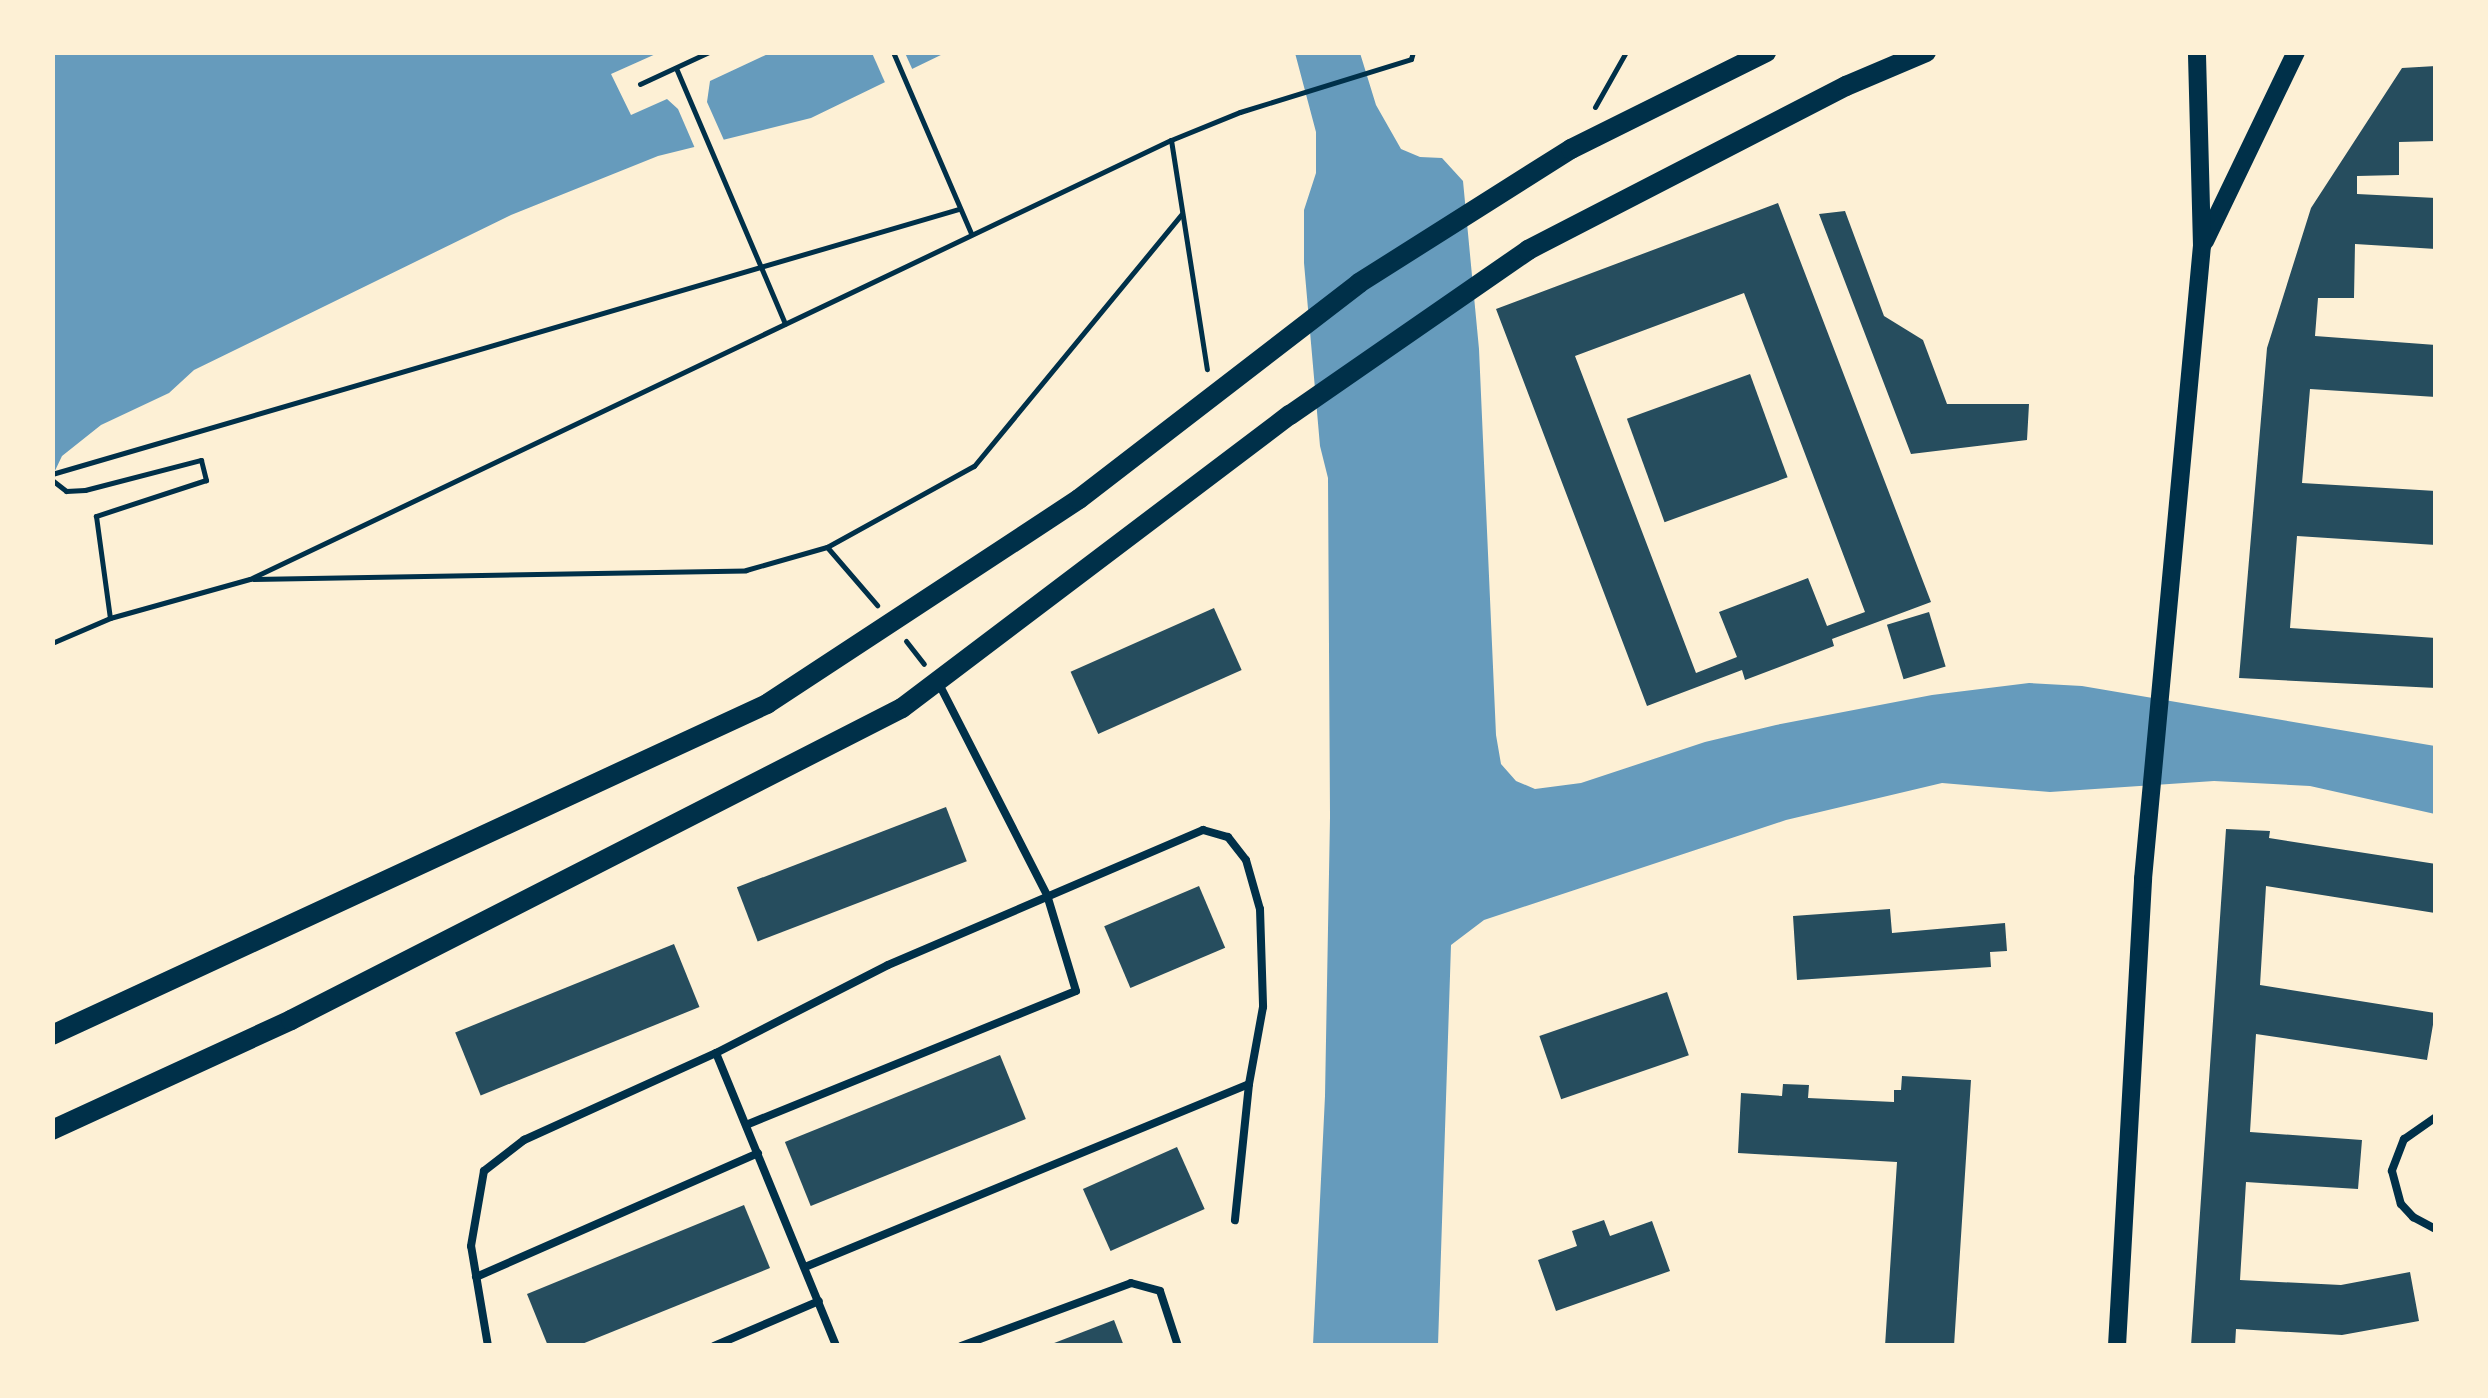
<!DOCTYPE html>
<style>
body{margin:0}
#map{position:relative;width:2488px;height:1398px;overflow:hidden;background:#fdf0d5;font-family:"PT Serif",serif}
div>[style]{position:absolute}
.water>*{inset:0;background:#669bbc}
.pier>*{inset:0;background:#fdf0d5}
.building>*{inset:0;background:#264d5e;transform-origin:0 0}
.path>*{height:5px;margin:-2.5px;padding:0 2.5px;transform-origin:2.5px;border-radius:2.5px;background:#003049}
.service>*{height:8px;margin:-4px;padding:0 4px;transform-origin:4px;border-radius:4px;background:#003049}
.tertiary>*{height:18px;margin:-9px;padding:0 9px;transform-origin:9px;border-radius:9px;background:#003049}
.secondary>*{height:20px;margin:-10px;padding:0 10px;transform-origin:10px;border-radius:10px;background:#003049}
span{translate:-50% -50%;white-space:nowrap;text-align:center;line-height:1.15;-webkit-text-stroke:10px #fdf0d5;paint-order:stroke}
.frame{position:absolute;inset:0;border:55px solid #fdf0d5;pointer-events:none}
</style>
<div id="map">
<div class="water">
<i style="clip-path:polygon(53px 53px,945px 53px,811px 118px,658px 156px,511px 215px,194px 370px,169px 393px,101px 425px,62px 456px,53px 475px)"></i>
<i style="clip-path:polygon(1295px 53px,1360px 53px,1376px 105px,1401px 149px,1420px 157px,1442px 158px,1463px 181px,1479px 349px,1496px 735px,1501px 764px,1516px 781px,1535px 789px,1581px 783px,1705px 742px,1776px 725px,1932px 695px,2029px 683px,2082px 686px,2435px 746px,2435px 814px,2310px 786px,2214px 781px,2050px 792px,1942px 783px,1786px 820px,1484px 920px,1451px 945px,1438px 1345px,1313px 1345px,1325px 1096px,1330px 817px,1328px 478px,1320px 446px,1304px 263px,1304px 210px,1316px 173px,1316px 132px)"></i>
</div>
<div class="pier">
<i style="clip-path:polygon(658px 53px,770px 53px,710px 81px,707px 102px,727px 147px,697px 153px,678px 109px,667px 99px,631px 115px,611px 74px)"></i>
<i style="clip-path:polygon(872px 53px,905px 53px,914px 73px,887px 87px)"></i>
</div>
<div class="building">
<i style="clip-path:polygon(2436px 66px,2436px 141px,2399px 142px,2399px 175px,2357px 176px,2357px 194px,2436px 198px,2436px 249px,2355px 244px,2354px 298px,2318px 298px,2315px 336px,2436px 345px,2436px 397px,2310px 389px,2302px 483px,2436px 491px,2436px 545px,2297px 536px,2290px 628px,2436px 638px,2436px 688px,2239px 678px,2267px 348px,2311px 208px,2402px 68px)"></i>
<i style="clip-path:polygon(evenodd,1778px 203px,1931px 602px,1832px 639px,1834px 646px,1745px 680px,1742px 670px,1647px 706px,1496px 309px,1778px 203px,1744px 293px,1865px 612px,1827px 626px,1808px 578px,1719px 612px,1737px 657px,1696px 673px,1575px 356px,1744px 293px)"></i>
<i style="clip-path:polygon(1845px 211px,1884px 316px,1923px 340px,1947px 404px,2029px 404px,2027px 440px,1911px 454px,1819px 214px)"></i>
<i style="left:1750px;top:374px;width:110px;height:131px;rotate:70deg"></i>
<i style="left:1214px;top:608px;width:68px;height:157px;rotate:66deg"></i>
<i style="left:1929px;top:612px;width:57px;height:44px;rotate:73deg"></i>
<i style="left:946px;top:807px;width:58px;height:224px;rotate:69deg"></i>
<i style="clip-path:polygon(2226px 829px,2270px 831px,2269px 838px,2436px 864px,2435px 913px,2266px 886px,2260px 985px,2435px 1013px,2427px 1060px,2256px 1034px,2250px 1132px,2362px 1140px,2358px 1189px,2246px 1182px,2240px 1280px,2341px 1285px,2410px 1272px,2419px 1321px,2342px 1335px,2236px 1329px,2235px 1346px,2191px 1346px)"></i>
<i style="left:1199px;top:886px;width:67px;height:103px;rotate:67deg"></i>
<i style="clip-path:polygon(1890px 909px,1892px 933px,2005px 923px,2007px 951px,1990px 952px,1991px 967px,1797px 980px,1793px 916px)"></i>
<i style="left:674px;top:944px;width:68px;height:236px;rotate:68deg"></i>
<i style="left:1667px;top:992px;width:67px;height:135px;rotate:71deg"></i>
<i style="left:1000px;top:1055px;width:69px;height:232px;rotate:68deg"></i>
<i style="clip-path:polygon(1902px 1076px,1971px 1080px,1954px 1346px,1885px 1346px,1897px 1162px,1738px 1153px,1741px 1093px,1782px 1096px,1783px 1084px,1809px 1085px,1808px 1098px,1894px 1102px,1894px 1090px,1901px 1090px)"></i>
<i style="left:1177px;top:1147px;width:68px;height:103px;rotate:66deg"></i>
<i style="clip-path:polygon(744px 1205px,770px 1268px,577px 1346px,548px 1346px,527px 1294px)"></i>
<i style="clip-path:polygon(1604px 1220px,1610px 1236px,1652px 1221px,1670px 1271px,1556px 1311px,1538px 1260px,1577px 1246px,1572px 1231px)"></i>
<i style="clip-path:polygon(1114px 1320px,1124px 1346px,1049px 1346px,1049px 1345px)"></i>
</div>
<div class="path">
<i style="left:893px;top:52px;width:197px;rotate:66.7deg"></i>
<i style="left:676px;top:68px;width:278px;rotate:66.9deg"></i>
<i style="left:640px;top:84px;width:76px;rotate:-24.9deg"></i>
<i style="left:1595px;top:107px;width:63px;rotate:-60.6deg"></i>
<i style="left:1171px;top:140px;width:232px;rotate:81.1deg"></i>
<i style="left:52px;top:474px;width:945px;rotate:-16.29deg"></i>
<i style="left:52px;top:480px;width:18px;rotate:38deg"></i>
<i style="left:66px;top:491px;width:19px;rotate:-3deg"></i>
<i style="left:85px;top:490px;width:120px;rotate:-14.5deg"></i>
<i style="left:201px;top:460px;width:21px;rotate:76deg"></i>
<i style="left:206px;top:480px;width:116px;rotate:161.9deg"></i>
<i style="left:96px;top:516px;width:103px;rotate:82.2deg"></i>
<i style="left:827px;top:547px;width:77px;rotate:49.2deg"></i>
<i style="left:253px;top:579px;width:493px;rotate:-1deg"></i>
<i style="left:746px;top:570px;width:84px;rotate:-15.9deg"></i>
<i style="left:827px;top:547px;width:168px;rotate:-28.9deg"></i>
<i style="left:974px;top:466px;width:327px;rotate:-50.5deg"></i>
<i style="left:906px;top:641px;width:29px;rotate:52deg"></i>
<i style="left:52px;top:643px;width:63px;rotate:-23.3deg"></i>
<i style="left:110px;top:618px;width:145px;rotate:-15.6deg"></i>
<i style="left:250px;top:579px;width:1020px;rotate:-25.49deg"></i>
<i style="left:1171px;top:140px;width:74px;rotate:-22.1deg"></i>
<i style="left:1240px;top:112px;width:179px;rotate:-17.2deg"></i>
<i style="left:1411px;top:59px;width:7px;rotate:-74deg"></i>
</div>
<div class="service">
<i style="left:716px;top:1053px;width:317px;rotate:67.7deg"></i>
<i style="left:2436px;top:1117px;width:39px;rotate:145deg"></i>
<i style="left:2404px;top:1139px;width:34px;rotate:111deg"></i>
<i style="left:2392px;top:1171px;width:34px;rotate:75deg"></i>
<i style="left:2401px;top:1204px;width:18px;rotate:47deg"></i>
<i style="left:2413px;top:1217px;width:26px;rotate:28deg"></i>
<i style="left:746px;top:1125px;width:356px;rotate:-22.1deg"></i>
<i style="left:1076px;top:991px;width:100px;rotate:-106.8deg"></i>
<i style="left:1047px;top:895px;width:239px;rotate:-117.1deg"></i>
<i style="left:805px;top:1267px;width:480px;rotate:-22.4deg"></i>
<i style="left:476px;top:1277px;width:308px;rotate:-23.7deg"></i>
<i style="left:488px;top:1346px;width:101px;rotate:-99.6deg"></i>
<i style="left:471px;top:1246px;width:76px;rotate:-80.2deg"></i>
<i style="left:484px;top:1171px;width:51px;rotate:-37.8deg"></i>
<i style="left:524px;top:1140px;width:211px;rotate:-24.4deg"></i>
<i style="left:716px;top:1053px;width:193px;rotate:-27.1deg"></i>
<i style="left:888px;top:965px;width:343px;rotate:-23.2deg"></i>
<i style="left:1203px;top:830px;width:26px;rotate:16deg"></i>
<i style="left:1228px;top:837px;width:29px;rotate:52deg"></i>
<i style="left:1246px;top:860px;width:51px;rotate:74.1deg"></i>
<i style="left:1260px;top:909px;width:98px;rotate:88.2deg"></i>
<i style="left:1263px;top:1007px;width:78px;rotate:100.3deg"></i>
<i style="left:1249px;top:1084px;width:137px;rotate:95.9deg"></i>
<i style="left:714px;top:1346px;width:114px;rotate:-23.2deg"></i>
<i style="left:961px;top:1346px;width:181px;rotate:-20.3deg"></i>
<i style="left:1131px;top:1283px;width:30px;rotate:15deg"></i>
<i style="left:1160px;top:1291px;width:58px;rotate:71.9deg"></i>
</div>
<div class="tertiary">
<i style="left:2205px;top:241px;width:210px;rotate:-64.3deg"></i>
<i style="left:2117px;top:1346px;width:468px;rotate:-86.8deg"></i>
<i style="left:2143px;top:879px;width:636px;rotate:-84.68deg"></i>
<i style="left:2202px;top:246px;width:194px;rotate:-91.5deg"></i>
</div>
<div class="secondary">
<i style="left:52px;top:1035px;width:788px;rotate:-24.84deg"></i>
<i style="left:767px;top:704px;width:373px;rotate:-33.3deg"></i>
<i style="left:1079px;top:499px;width:354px;rotate:-37.6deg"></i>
<i style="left:1359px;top:283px;width:251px;rotate:-32.3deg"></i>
<i style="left:1571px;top:149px;width:218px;rotate:-26.4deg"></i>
<i style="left:52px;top:1130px;width:263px;rotate:-24.7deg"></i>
<i style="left:291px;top:1020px;width:686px;rotate:-27.05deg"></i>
<i style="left:902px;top:708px;width:486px;rotate:-37.1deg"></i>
<i style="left:1290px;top:415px;width:290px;rotate:-34.7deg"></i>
<i style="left:1528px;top:250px;width:358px;rotate:-27.3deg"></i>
<i style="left:1846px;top:86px;width:87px;rotate:-23deg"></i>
</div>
<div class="frame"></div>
</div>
